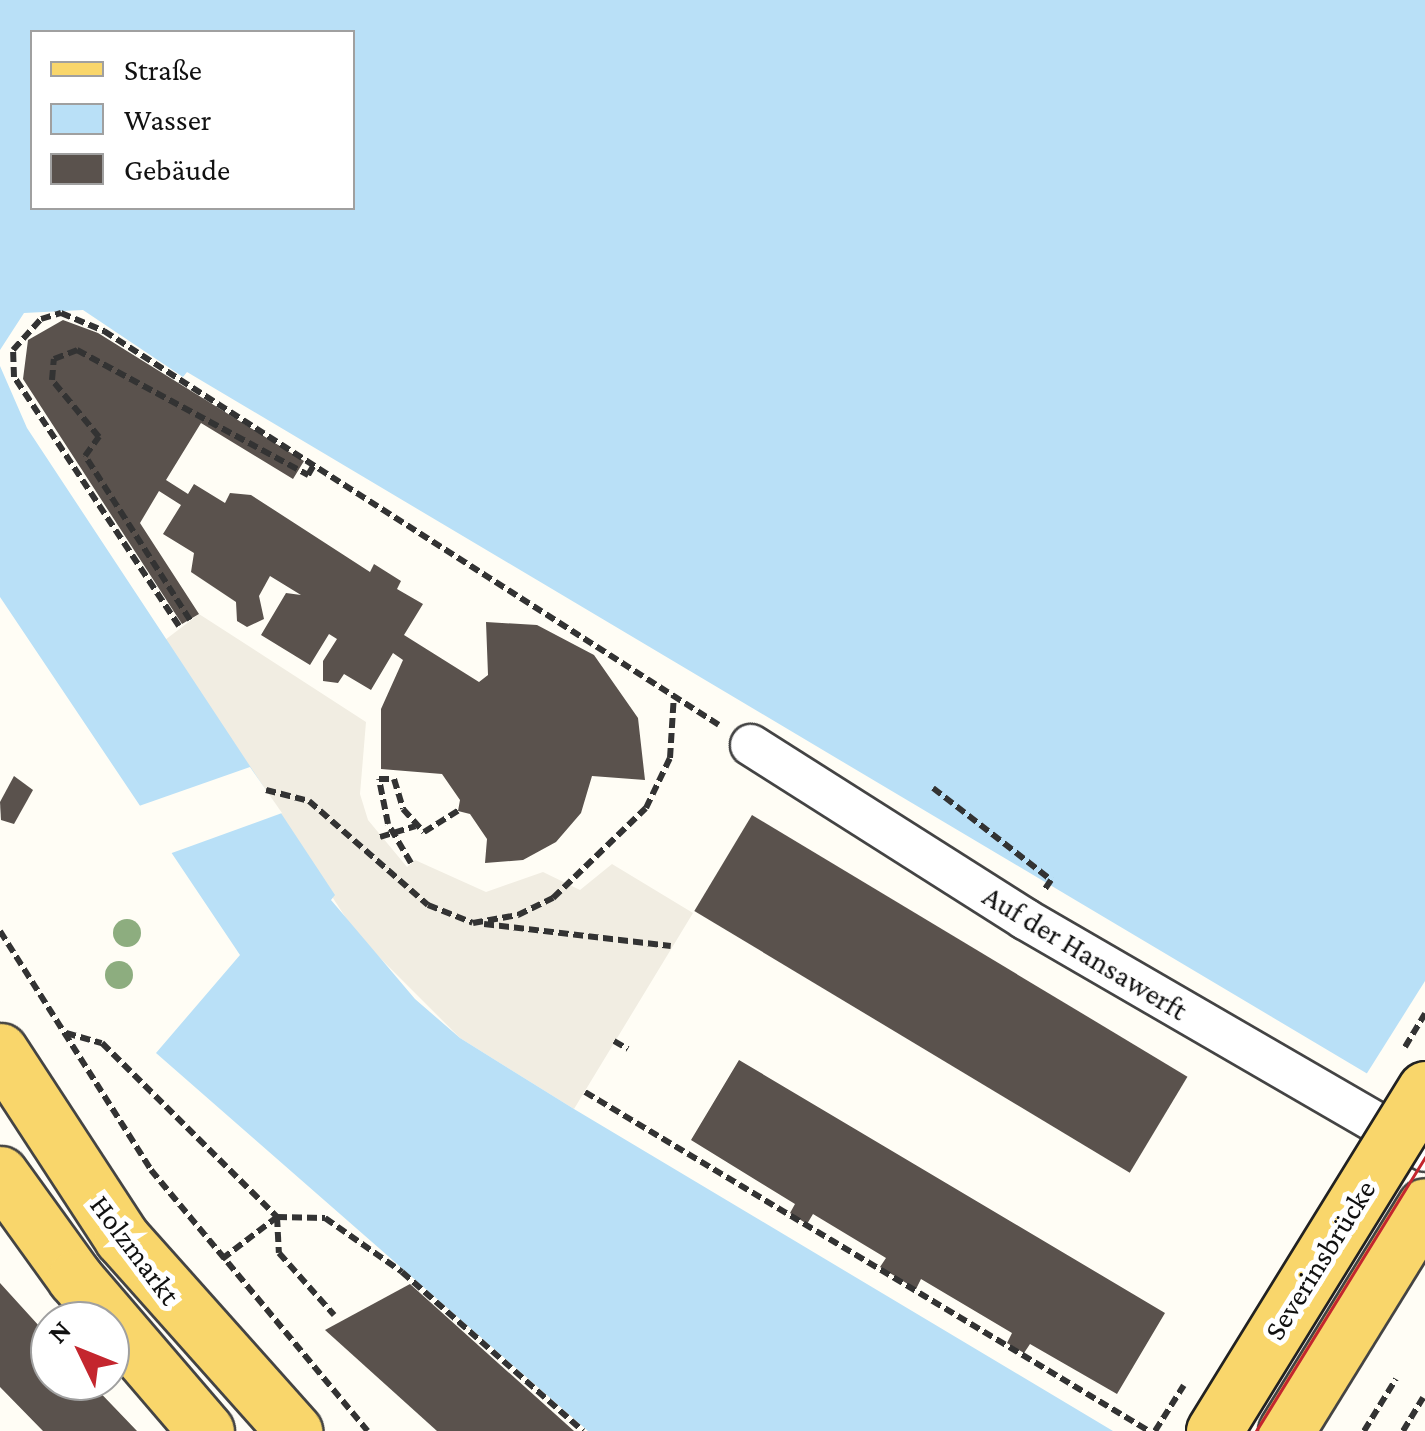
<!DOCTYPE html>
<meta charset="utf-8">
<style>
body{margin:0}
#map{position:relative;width:1425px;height:1431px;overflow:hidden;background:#fffdf5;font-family:"Crimson Pro",serif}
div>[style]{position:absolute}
.plaza>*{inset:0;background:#f1ede2}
.water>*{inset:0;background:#b9e0f7}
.pier>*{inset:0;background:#fffdf5}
.building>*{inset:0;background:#5a524d;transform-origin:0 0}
.path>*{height:6px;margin-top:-3px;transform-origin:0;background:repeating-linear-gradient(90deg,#333 0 10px,transparent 0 15px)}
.roads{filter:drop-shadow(2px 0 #444) drop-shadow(-2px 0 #444) drop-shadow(0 2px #444) drop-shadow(0 -2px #444)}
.street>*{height:40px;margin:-20px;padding:0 20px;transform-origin:20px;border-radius:20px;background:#fff}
.primary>*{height:55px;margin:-27.5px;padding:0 27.5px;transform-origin:27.5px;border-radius:27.5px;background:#f9d66b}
.tram>*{height:2.5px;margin:-1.25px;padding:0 1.25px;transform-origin:1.25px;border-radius:1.25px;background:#c4262e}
.path-bridge>*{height:6px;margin-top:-3px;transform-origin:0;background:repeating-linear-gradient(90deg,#333 0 10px,transparent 0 15px)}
.bridges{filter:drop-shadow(2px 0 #222) drop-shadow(-2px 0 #222) drop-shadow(0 2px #222) drop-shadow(0 -2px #222)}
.primary-bridge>*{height:55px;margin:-27.5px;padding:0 27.5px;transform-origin:27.5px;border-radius:27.5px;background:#f9d66b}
.trees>*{width:28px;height:28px;margin:-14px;border-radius:50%;background:#8dad7f}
span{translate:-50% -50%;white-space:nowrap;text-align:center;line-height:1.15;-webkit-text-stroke:10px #fff;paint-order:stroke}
.street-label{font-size:30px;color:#111}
.legend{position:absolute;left:30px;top:30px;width:325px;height:180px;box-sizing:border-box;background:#fff;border:2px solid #a0a0a0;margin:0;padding:12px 18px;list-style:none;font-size:30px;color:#111}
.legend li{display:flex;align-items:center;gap:20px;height:50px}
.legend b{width:50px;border:2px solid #a0a0a0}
.north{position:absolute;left:30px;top:1301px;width:100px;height:100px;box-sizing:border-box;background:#fff;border:2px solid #a0a0a0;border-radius:50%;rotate:313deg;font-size:28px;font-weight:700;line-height:40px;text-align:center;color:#111}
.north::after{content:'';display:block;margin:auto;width:35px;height:45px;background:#c4262e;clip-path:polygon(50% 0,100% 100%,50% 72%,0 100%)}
</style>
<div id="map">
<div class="plaza">
<i style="clip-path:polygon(199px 614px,366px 722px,360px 794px,368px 820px,407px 867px,415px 860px,486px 892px,543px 872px,580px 890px,612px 864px,693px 913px,574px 1109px,460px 1038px,357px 935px,165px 640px)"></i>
</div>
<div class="water">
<i style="clip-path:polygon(evenodd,0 0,1425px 0,1425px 1108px,187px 372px,183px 377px,83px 310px,24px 313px,0 350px,0 0,32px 32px,352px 32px,352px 208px,32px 208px,32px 32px)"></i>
<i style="clip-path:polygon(0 366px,27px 428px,335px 895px,331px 900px,415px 999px,460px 1038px,574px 1109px,1113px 1431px,588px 1431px,156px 1053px,240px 955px,0 597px)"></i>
</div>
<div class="pier">
<i style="clip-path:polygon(250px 767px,282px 813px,169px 854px,139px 806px)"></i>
<i style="clip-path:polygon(1425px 981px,1425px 1113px,1364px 1078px)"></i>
</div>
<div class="building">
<i style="clip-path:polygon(63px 320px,98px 333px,304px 461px,293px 479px,201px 423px,166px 480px,188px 494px,194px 484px,225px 503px,230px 493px,251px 495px,370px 572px,374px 564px,401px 581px,397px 589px,423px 604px,404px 635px,479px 682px,488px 675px,486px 622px,537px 625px,594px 655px,638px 718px,645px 780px,592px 776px,581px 813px,556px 842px,523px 860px,485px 863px,487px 839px,470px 814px,458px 811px,460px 800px,442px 774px,381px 769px,381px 709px,403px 660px,393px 653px,371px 690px,344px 674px,338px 683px,323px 681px,323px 661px,337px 639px,329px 634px,310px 665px,261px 635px,286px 593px,301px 595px,270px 576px,259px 596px,264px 619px,247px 627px,237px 621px,236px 602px,191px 572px,194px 553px,163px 534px,181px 505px,159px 491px,140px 523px,199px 614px,182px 624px,23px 379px,28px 340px)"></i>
<i style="clip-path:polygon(14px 776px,33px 790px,14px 824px,1px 820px,0 802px)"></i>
<i style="left:752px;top:815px;width:508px;height:112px;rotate:31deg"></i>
<i style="clip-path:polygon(739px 1060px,1165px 1313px,1117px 1394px,1030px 1344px,1024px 1353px,1007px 1343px,1012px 1333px,921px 1279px,916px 1289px,880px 1267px,886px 1258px,813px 1214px,807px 1224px,790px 1213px,795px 1204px,691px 1140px)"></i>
<i style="clip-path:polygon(0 1283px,50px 1338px,50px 1381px,89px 1381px,137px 1431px,43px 1431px,0 1387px)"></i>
<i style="clip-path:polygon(410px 1284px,574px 1431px,437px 1431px,325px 1330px)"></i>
</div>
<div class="path">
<i style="left:190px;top:620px;width:195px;rotate:-122.6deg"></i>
<i style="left:85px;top:456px;width:24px;rotate:-54deg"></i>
<i style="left:99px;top:437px;width:74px;rotate:-129.5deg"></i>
<i style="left:52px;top:380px;width:21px;rotate:-85deg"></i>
<i style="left:54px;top:359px;width:25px;rotate:-21deg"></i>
<i style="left:77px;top:350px;width:263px;rotate:28.4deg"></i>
<i style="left:308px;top:475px;width:14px;rotate:-60deg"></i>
<i style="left:179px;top:626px;width:299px;rotate:-123.5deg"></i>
<i style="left:14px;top:377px;width:27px;rotate:-92deg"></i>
<i style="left:13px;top:350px;width:42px;rotate:-47.9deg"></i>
<i style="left:41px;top:319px;width:21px;rotate:-17deg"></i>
<i style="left:61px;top:313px;width:47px;rotate:22.7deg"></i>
<i style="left:104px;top:331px;width:730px;rotate:32.65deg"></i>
<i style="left:933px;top:788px;width:150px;rotate:37.9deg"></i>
<i style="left:1051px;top:880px;width:11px;rotate:124deg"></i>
<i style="left:266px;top:790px;width:44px;rotate:14.3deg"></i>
<i style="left:309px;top:801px;width:158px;rotate:41.2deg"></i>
<i style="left:428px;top:905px;width:48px;rotate:21.8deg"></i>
<i style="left:473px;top:923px;width:46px;rotate:-10.1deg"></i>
<i style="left:518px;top:915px;width:39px;rotate:-26deg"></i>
<i style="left:553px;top:898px;width:129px;rotate:-44.1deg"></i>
<i style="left:646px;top:808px;width:55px;rotate:-64.4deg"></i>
<i style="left:670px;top:758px;width:63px;rotate:-86.4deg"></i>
<i style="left:380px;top:837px;width:37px;rotate:-17deg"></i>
<i style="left:411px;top:863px;width:45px;rotate:-120.5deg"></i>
<i style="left:388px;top:824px;width:46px;rotate:-101.3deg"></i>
<i style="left:379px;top:779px;width:15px"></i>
<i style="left:394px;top:779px;width:31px;rotate:73deg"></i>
<i style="left:403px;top:809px;width:31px;rotate:48deg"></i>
<i style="left:424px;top:832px;width:40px;rotate:-32deg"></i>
<i style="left:484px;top:924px;width:188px;rotate:6.7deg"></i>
<i style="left:0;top:931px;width:283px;rotate:57.7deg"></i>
<i style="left:151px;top:1170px;width:339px;rotate:50.3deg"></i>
<i style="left:66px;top:1033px;width:37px;rotate:16deg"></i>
<i style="left:102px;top:1043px;width:247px;rotate:44.8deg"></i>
<i style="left:277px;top:1217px;width:36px;rotate:87deg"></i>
<i style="left:279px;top:1253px;width:83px;rotate:48.4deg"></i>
<i style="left:614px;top:1041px;width:16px;rotate:30deg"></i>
<i style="left:585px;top:1092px;width:658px;rotate:31.01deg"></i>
<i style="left:222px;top:1259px;width:69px;rotate:-37.4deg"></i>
<i style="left:277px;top:1217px;width:48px;rotate:1.2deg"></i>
<i style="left:325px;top:1218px;width:94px;rotate:35deg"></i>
<i style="left:402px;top:1272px;width:241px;rotate:41.3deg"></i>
<i style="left:1155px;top:1431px;width:54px;rotate:-57.8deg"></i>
<i style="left:1364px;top:1431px;width:61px;rotate:-58.4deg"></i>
<i style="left:1403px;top:1431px;width:39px;rotate:-59deg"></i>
</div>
<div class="roads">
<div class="street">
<i style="left:751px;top:745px;width:325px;rotate:32.4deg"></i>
<i style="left:1025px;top:919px;width:462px;rotate:30.1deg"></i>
</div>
<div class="primary">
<i style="left:0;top:1051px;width:223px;rotate:56.9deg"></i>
<i style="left:122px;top:1238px;width:259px;rotate:48.3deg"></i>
<i style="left:0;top:1174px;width:128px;rotate:54.2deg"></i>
<i style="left:75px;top:1278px;width:201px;rotate:49.4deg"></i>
<i style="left:1286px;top:1431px;width:264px;rotate:-58.3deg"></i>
</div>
</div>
<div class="tram">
<i style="left:1233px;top:1431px;width:365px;rotate:-58.3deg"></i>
<i style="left:1256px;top:1431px;width:322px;rotate:-58.3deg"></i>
</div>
<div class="path-bridge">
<i style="left:1405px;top:1047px;width:39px;rotate:-59deg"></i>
</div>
<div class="bridges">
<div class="primary-bridge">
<i style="left:1214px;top:1431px;width:402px;rotate:-58.3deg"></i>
</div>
</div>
<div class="trees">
<i style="left:127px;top:933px"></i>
<i style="left:119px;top:975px"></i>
</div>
<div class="street-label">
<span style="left:1085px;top:953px;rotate:31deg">Auf der Hansawerft</span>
<span style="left:135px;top:1250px;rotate:53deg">Holzmarkt</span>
<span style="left:1320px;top:1260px;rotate:-58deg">Severinsbrücke</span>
</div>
<ul class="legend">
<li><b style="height:12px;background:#f9d66b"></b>Straße</li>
<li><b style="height:28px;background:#b9e0f7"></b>Wasser</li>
<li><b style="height:28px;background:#5a524d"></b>Gebäude</li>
</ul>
<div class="north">N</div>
</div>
